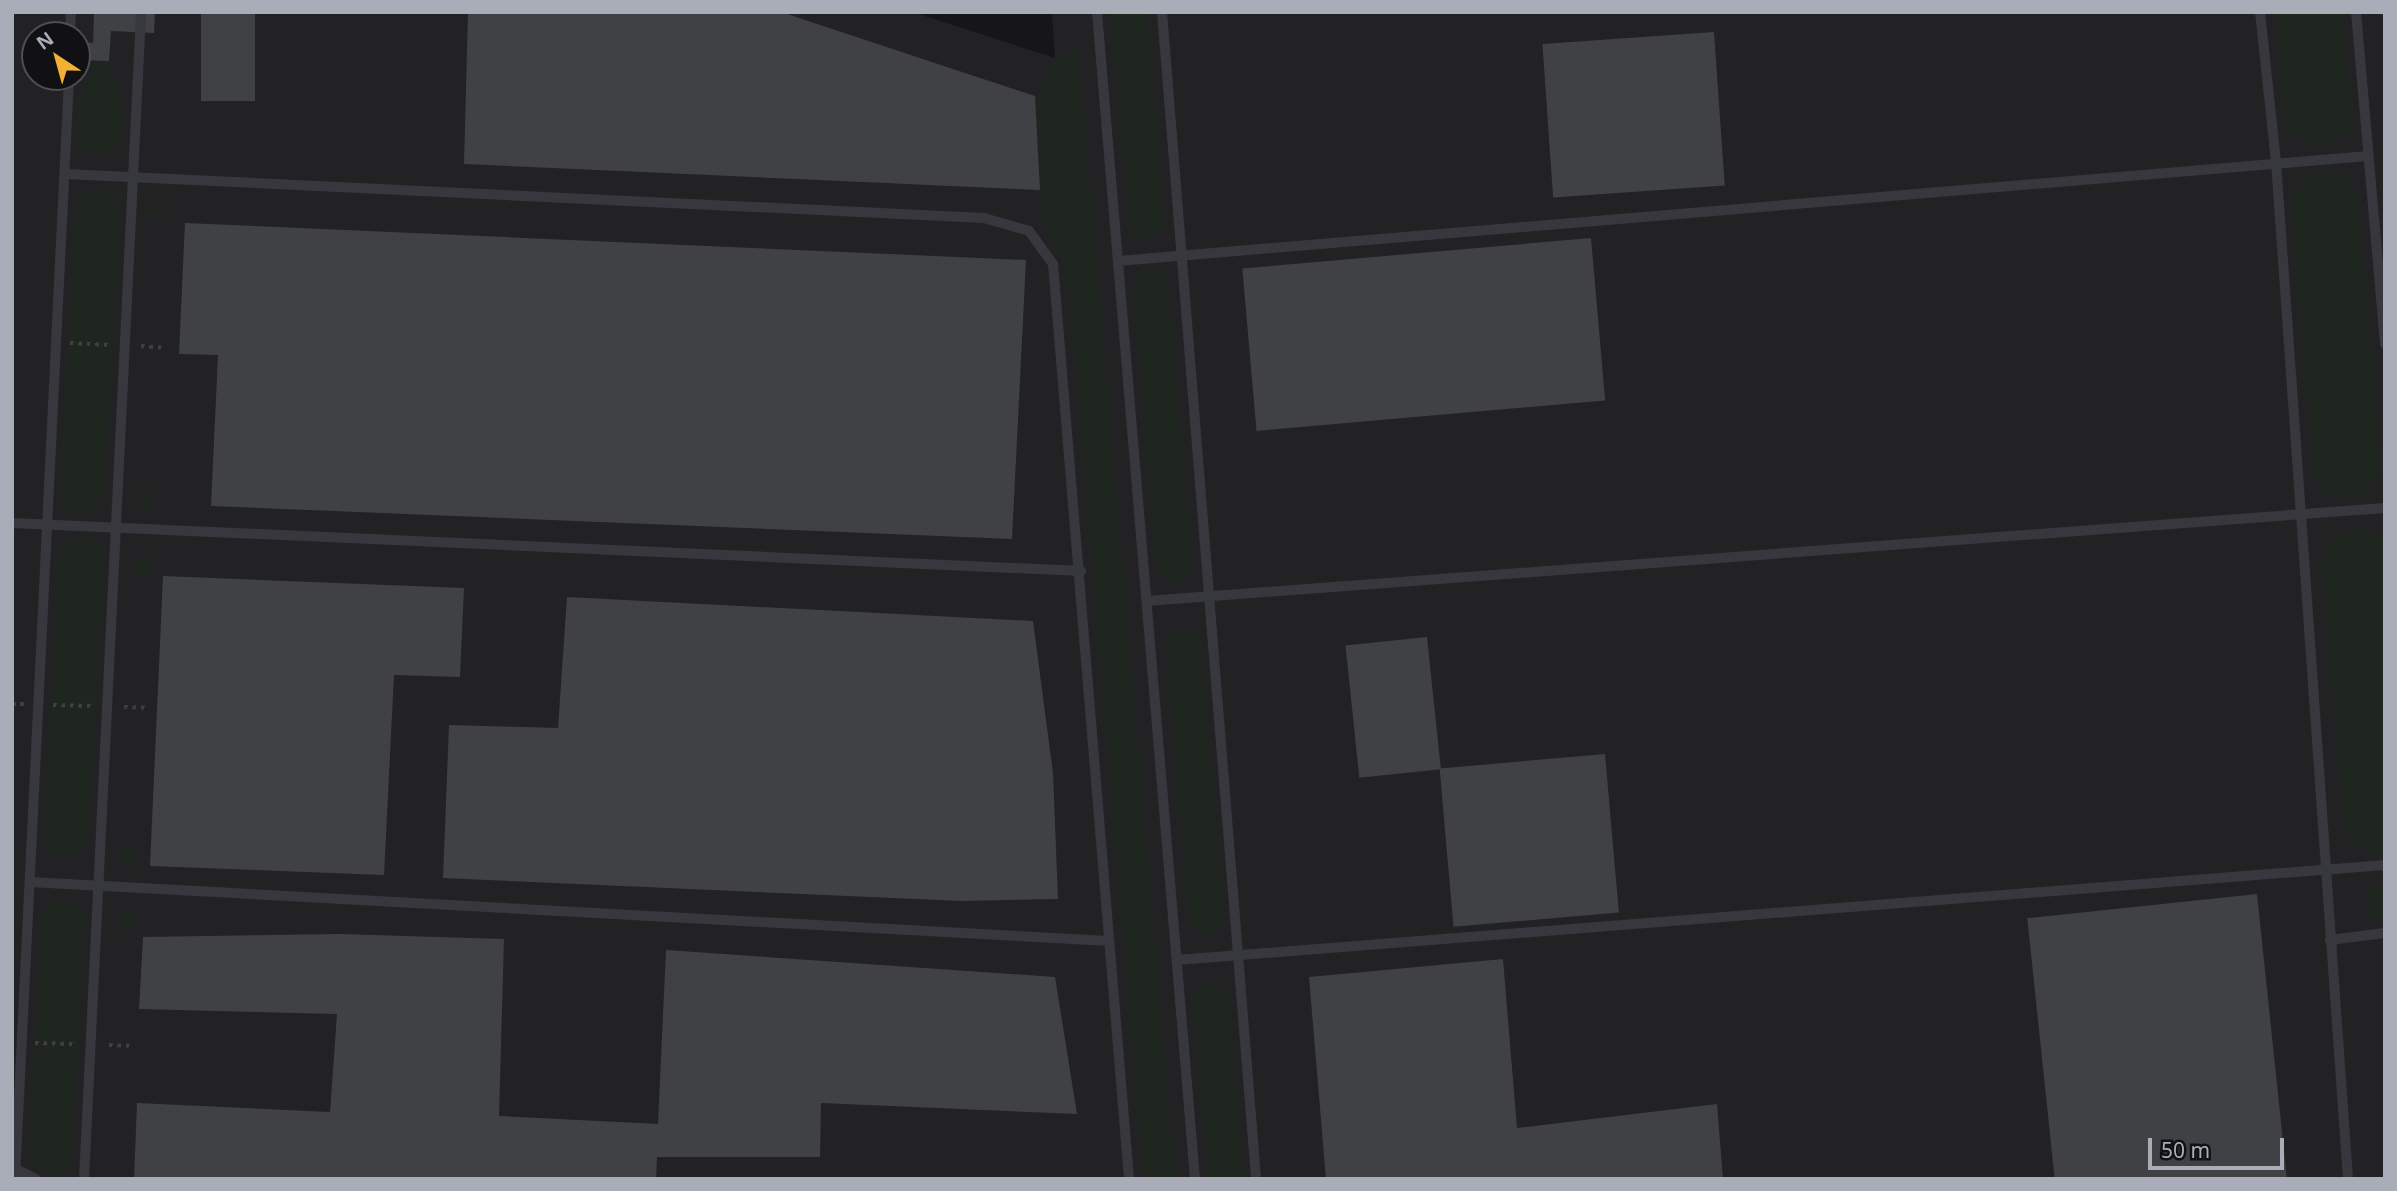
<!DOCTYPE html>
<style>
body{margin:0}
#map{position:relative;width:2397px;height:1191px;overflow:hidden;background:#161618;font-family:"Noto Sans",sans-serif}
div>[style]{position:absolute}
.built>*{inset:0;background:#222225}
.green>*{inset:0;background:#1e261f}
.building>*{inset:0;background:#404145;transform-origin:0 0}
.path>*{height:3.5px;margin-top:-1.75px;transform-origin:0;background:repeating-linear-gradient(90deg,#3d3f44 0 3.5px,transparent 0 8.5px)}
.lane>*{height:10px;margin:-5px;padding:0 5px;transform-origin:5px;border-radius:5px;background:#37383d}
span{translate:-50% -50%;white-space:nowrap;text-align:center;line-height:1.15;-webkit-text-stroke:5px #111113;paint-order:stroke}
.frame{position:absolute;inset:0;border:14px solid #a8adb8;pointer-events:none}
.north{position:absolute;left:21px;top:21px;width:70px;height:70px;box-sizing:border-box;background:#111113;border:2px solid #4d4f55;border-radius:50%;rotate:324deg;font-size:19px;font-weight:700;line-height:28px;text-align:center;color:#a8adb8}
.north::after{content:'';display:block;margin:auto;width:24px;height:32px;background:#f2b134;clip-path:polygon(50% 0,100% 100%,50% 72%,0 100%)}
.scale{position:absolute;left:2148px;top:1138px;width:136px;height:32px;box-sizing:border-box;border:4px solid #a8adb8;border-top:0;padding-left:9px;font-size:21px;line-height:24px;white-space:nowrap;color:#a8adb8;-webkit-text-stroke:5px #111113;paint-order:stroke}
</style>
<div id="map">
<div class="built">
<i style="clip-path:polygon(evenodd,12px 12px,912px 12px,1055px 58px,1052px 12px,2385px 12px,2385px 1179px,12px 1179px,12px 12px,35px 35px,77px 35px,77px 77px,35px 77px,35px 35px)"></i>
</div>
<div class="green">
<i style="clip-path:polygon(1111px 12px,1147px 12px,1165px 226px,1148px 241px,1137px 238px,1129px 229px)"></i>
<i style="clip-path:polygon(2275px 12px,2343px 12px,2352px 120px,2347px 130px,2329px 144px,2308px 147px,2285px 126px)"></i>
<i style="clip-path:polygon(1079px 53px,1175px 1179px,1143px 1179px,1070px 295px,1060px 255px,1043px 223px,1035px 96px,1056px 58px)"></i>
<i style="clip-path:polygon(94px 61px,109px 61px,123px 111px,123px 138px,113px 152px,98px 157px,84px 152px,77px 137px,79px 98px)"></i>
<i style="clip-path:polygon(2322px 171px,2346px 175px,2358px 193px,2381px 471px,2368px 490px,2347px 498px,2328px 494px,2314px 477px,2290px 199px,2302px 182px)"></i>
<i style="clip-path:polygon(99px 188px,121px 204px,104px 500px,80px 514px,59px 498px,76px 202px)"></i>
<i style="clip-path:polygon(166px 198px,165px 217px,147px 216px,153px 204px)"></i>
<i style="clip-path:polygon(1149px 272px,1161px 274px,1168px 284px,1192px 566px,1186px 577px,1175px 582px,1164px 579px,1156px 569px,1133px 288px,1139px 277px)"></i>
<i style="clip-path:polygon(134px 490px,152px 491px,151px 511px,139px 503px)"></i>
<i style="clip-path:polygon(2353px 527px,2376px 531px,2385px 540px,2385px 852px,2377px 854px,2358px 849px,2344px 833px,2321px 555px,2332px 538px)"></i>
<i style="clip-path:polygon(83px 534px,105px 550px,88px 846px,64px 860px,43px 843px,60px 548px)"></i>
<i style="clip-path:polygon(145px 556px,151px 556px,151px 576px,130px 575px,136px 562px)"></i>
<i style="clip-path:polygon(1182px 627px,1194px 630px,1201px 640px,1225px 922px,1208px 937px,1189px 925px,1166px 643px,1172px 632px)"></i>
<i style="clip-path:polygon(117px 846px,137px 847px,136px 869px,124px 864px)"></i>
<i style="clip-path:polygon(2385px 881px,2385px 920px,2383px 920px,2372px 914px,2366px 897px,2373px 886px)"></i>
<i style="clip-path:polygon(64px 897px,85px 911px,72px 1160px,71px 1169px,56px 1175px,41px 1171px,29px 1153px,42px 908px)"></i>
<i style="clip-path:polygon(134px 910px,133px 931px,113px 930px,119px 917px)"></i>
<i style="clip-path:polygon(1210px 985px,1222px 987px,1229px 997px,1244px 1179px,1208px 1179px,1193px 1001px,1199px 990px)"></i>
</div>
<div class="building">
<i style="clip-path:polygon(94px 12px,155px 13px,154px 33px,111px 31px,109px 61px,77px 60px,77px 42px,93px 43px)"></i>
<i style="left:201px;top:12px;width:54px;height:89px"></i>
<i style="clip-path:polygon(468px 12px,781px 12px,1035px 96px,1040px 190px,464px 164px)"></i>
<i style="left:1714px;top:32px;width:154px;height:172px;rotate:86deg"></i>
<i style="clip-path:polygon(185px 223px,1026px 260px,1012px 539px,211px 506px,218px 355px,179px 354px)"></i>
<i style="left:1591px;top:238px;width:163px;height:350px;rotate:85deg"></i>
<i style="clip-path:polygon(163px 576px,464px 588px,460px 677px,394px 675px,384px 875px,150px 866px)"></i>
<i style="clip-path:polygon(567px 597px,1033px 621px,1053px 773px,1058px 899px,961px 901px,443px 878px,449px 725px,558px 728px)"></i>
<i style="left:1427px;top:637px;width:133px;height:82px;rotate:84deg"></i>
<i style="left:1605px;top:754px;width:159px;height:166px;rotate:85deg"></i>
<i style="left:2257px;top:894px;width:287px;height:231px;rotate:84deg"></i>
<i style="clip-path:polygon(340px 934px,504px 939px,499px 1116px,658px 1124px,666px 950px,1055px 977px,1077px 1114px,821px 1103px,820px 1157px,657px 1157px,656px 1179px,134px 1179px,137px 1103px,330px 1112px,337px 1014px,139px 1009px,143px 937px)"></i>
<i style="clip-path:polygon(1503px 959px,1517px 1128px,1717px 1104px,1723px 1179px,1326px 1179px,1309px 977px)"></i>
</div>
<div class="path">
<i style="left:70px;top:343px;width:41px;rotate:2.8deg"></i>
<i style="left:141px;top:346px;width:24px;rotate:5deg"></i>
<i style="left:12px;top:704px;width:12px"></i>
<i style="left:53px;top:705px;width:41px;rotate:1.4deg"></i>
<i style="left:124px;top:707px;width:25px;rotate:2deg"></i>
<i style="left:35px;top:1043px;width:41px;rotate:1.4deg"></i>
<i style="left:109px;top:1045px;width:24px;rotate:2deg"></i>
</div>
<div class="lane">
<i style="left:1097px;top:12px;width:1171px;rotate:85.2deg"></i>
<i style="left:1162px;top:12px;width:1171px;rotate:85.39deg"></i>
<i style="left:2260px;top:12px;width:151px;rotate:83.9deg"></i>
<i style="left:2276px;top:162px;width:1020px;rotate:85.95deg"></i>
<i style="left:2356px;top:12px;width:333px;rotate:85deg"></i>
<i style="left:70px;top:35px;width:23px;rotate:-88deg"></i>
<i style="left:66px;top:174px;width:919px;rotate:2.74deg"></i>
<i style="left:984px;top:218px;width:47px;rotate:16.1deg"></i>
<i style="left:1029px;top:231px;width:41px;rotate:54deg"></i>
<i style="left:1053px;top:264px;width:918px;rotate:85.25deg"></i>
<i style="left:1118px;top:261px;width:1254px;rotate:-4.8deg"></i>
<i style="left:12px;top:523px;width:1070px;rotate:2.57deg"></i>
<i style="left:1147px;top:601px;width:1241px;rotate:-4.3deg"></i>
<i style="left:30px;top:882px;width:1081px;rotate:3.13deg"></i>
<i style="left:2330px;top:940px;width:55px;rotate:-7.3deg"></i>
<i style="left:1177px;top:960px;width:1212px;rotate:-4.5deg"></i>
<i style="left:12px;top:1167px;width:27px;rotate:27deg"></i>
<i style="left:15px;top:1179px;width:1103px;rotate:-87.19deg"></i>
<i style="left:84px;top:1179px;width:1168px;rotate:-87.2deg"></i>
</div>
<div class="frame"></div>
<div class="north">N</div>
<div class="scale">50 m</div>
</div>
